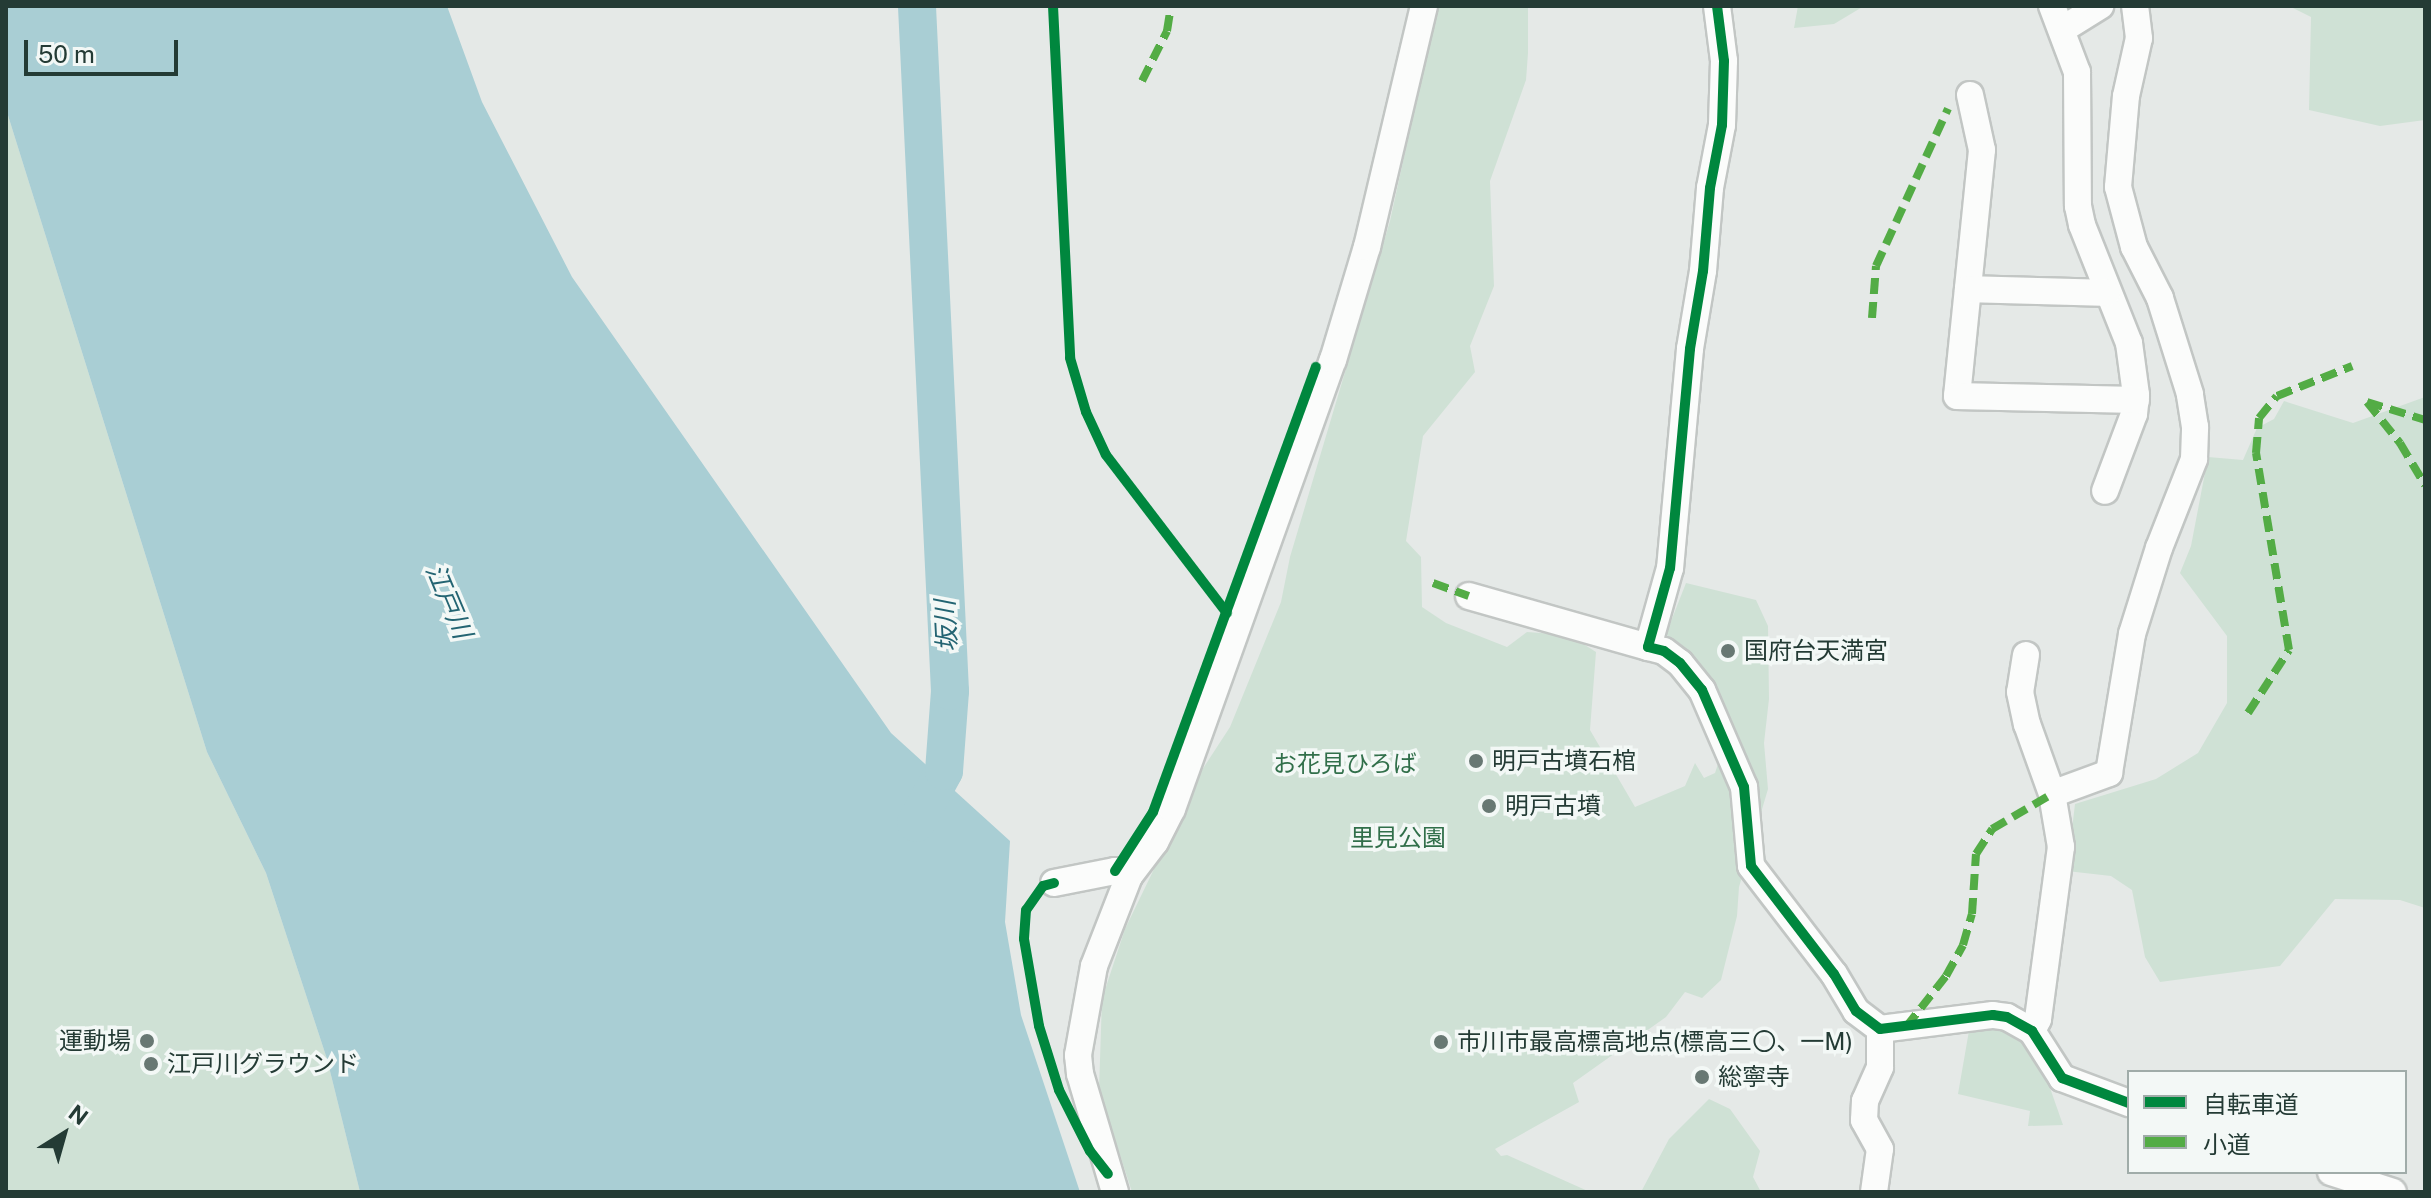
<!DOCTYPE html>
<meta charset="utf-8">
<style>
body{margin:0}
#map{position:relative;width:2431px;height:1198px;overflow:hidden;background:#e5e9e7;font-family:"Public Sans","Noto Sans JP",sans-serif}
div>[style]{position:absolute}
.green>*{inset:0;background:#cfe1d5}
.water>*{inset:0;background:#a9ced4}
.river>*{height:38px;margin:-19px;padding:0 19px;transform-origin:19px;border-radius:19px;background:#a9ced4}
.roads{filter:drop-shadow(2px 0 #c2c6c4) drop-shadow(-2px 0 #c2c6c4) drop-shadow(0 2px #c2c6c4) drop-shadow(0 -2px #c2c6c4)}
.minor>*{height:26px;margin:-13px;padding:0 13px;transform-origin:13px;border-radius:13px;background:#fbfcfb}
.quiet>*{height:8px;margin-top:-4px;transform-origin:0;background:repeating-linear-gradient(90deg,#53ac45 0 16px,transparent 0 24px)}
.cycleway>*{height:10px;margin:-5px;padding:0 5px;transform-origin:5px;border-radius:5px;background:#00873e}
.dots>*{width:22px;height:22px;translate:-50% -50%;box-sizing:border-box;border:4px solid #f3f8f6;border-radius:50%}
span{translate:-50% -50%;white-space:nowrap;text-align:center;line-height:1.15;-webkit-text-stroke:7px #f3f8f6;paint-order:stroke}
.poi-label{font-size:24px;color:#243b35}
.left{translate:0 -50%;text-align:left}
.right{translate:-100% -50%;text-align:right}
.park-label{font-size:24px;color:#316f4a}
.water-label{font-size:26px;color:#236472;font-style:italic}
.frame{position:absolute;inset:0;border:8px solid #243b35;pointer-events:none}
.legend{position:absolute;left:2127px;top:1070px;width:280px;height:104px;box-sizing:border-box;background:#f3f8f6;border:2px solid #a0aca9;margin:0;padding:10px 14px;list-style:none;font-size:24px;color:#243b35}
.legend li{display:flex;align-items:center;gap:16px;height:40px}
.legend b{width:40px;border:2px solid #a0aca9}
.north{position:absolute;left:24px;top:1094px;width:80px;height:80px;-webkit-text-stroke:6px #f3f8f6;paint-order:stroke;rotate:37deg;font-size:22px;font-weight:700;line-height:32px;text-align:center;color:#243b35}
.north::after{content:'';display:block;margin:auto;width:28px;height:36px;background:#243b35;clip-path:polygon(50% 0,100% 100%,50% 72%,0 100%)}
.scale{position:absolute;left:24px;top:40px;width:154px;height:36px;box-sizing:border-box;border:4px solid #243b35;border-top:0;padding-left:10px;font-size:24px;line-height:28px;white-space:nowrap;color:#243b35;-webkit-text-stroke:6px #f3f8f6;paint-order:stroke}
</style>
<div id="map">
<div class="green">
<i style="clip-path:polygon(1437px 6px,1528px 6px,1528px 53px,1526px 80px,1490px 181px,1494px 286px,1470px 346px,1475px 372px,1423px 436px,1406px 541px,1421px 557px,1422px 607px,1446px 623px,1507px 647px,1527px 632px,1569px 635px,1596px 652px,1590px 730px,1635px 807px,1685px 786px,1695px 763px,1704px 778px,1715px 773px,1732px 721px,1703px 674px,1666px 634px,1686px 583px,1756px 600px,1768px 626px,1769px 699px,1764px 743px,1768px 789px,1739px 887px,1737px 916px,1721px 980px,1702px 998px,1685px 992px,1666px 1017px,1573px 1083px,1579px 1102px,1495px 1149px,1501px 1156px,1507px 1155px,1590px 1192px,1132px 1192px,1099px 1090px,1102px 999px,1125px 929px,1202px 770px,1230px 727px,1281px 602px,1290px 557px,1390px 221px)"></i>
<i style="clip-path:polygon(1798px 6px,1864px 6px,1834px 24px,1794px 28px)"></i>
<i style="clip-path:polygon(2289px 6px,2425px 6px,2425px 120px,2380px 126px,2309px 110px,2311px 17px)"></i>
<i style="clip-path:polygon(6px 109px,207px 752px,266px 873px,327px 1059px,360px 1192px,6px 1192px)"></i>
<i style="clip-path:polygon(2425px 397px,2425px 908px,2400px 900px,2335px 899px,2280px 966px,2160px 982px,2145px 957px,2132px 890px,2111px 876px,2067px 871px,2075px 804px,2156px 779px,2198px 753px,2227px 703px,2227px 636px,2180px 573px,2191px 546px,2208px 457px,2243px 460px,2257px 428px,2274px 419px,2284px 401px,2353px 423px)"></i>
<i style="clip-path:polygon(1970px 1025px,2000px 1025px,2027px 1043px,2043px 1068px,2063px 1125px,2028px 1126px,2030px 1111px,1958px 1094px)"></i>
<i style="clip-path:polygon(1709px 1099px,1730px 1109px,1760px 1151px,1753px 1177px,1761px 1192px,1641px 1192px,1669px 1139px)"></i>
</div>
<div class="water">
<i style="clip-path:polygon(6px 6px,447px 6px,482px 102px,572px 277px,891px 733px,1010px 841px,1005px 922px,1021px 1015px,1080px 1192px,360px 1192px,327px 1059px,266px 873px,207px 752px,6px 109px)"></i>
</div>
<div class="river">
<i style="left:916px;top:823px;width:59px;rotate:-61.7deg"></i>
<i style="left:944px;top:771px;width:80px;rotate:-85.7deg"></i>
<i style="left:950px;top:691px;width:686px;rotate:-92.76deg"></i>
</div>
<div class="roads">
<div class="minor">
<i style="left:1717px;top:6px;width:55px;rotate:82.7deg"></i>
<i style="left:1724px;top:61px;width:64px;rotate:91.8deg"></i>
<i style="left:1722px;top:125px;width:64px;rotate:100.8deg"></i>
<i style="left:1710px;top:188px;width:83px;rotate:94.8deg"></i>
<i style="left:1703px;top:271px;width:79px;rotate:99.5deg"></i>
<i style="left:1690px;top:349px;width:220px;rotate:95.2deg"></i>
<i style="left:1670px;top:568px;width:82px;rotate:105.6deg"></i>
<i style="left:1648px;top:647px;width:16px;rotate:14deg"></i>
<i style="left:1664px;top:651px;width:20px;rotate:37deg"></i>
<i style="left:1680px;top:663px;width:35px;rotate:51deg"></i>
<i style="left:1702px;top:690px;width:106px;rotate:66.6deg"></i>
<i style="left:1744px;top:787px;width:79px;rotate:84.9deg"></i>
<i style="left:1751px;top:866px;width:136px;rotate:52.5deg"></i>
<i style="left:1834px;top:974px;width:43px;rotate:59.3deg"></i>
<i style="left:1856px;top:1011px;width:30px;rotate:37deg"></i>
<i style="left:1880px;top:1029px;width:114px;rotate:-7.1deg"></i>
<i style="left:1993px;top:1015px;width:14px;rotate:8deg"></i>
<i style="left:2007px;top:1017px;width:29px;rotate:29deg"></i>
<i style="left:2032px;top:1031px;width:56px;rotate:57.4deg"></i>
<i style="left:2062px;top:1078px;width:72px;rotate:20.5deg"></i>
<i style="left:2052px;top:6px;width:71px;rotate:69.3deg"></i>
<i style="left:2077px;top:72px;width:134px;rotate:89.6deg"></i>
<i style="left:2078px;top:206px;width:19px;rotate:78deg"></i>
<i style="left:2082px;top:225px;width:127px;rotate:68.3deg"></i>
<i style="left:2129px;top:343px;width:52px;rotate:82.3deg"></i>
<i style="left:2136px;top:395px;width:19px;rotate:96deg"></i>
<i style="left:2134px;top:414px;width:82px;rotate:110.6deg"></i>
<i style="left:2063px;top:29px;width:44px;rotate:-31.9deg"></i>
<i style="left:1970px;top:95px;width:56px;rotate:77.7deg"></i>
<i style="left:1982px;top:150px;width:247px;rotate:95.8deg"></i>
<i style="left:1957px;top:396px;width:179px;rotate:1.3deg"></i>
<i style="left:1968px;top:289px;width:139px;rotate:1.6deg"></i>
<i style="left:1469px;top:596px;width:186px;rotate:15.9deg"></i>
<i style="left:2026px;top:655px;width:37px;rotate:99deg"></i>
<i style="left:2020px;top:692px;width:33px;rotate:78deg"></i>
<i style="left:2027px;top:724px;width:74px;rotate:70.3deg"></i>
<i style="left:1054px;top:883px;width:62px;rotate:-11.1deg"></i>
<i style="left:1115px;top:871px;width:15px;rotate:20deg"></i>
<i style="left:2032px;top:1031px;width:13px;rotate:-63deg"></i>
<i style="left:2038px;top:1019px;width:174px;rotate:-82.4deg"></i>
<i style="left:2061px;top:847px;width:54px;rotate:-99.6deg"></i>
<i style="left:2052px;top:794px;width:61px;rotate:-20.2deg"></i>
<i style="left:2109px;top:773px;width:141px;rotate:-80.6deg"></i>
<i style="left:2132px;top:634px;width:90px;rotate:-72.6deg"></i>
<i style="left:2159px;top:548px;width:96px;rotate:-68.5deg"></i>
<i style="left:2194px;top:459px;width:32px;rotate:-88deg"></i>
<i style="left:2195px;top:427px;width:33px;rotate:-99deg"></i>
<i style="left:2190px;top:394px;width:101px;rotate:-107.4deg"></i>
<i style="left:2160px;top:298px;width:57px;rotate:-117deg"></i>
<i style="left:2134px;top:247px;width:62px;rotate:-104.9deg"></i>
<i style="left:2118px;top:187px;width:91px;rotate:-85deg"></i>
<i style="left:2126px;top:96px;width:59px;rotate:-77.4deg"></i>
<i style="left:2139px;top:38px;width:32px;rotate:-97deg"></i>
<i style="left:2331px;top:1172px;width:65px;rotate:17.9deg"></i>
<i style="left:1115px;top:1192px;width:123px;rotate:-106.5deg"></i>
<i style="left:1080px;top:1074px;width:19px;rotate:-96deg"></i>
<i style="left:1078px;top:1055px;width:90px;rotate:-79.8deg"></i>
<i style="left:1094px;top:966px;width:97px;rotate:-68.7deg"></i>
<i style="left:1129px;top:876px;width:43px;rotate:-52.6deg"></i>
<i style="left:1155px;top:842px;width:37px;rotate:-63deg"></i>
<i style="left:1172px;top:809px;width:477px;rotate:-70.3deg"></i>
<i style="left:1333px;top:360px;width:118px;rotate:-73.3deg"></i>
<i style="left:1367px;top:247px;width:248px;rotate:-76.7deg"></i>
<i style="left:1874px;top:1192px;width:43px;rotate:-82.1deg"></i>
<i style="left:1880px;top:1149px;width:33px;rotate:-119deg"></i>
<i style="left:1864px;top:1120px;width:19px;rotate:-87deg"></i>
<i style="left:1865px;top:1101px;width:37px;rotate:-66deg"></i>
<i style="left:1880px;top:1067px;width:38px;rotate:-90deg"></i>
</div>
</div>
<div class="quiet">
<i style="left:1142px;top:81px;width:56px;rotate:-63.4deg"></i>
<i style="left:1167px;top:31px;width:25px;rotate:-81deg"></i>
<i style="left:1872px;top:318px;width:52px;rotate:-85.6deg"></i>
<i style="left:1876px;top:266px;width:173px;rotate:-65.4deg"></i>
<i style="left:2367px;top:402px;width:53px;rotate:51.2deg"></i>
<i style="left:2400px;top:443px;width:49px;rotate:59.2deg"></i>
<i style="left:2367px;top:402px;width:61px;rotate:17.2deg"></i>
<i style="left:1433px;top:583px;width:38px;rotate:20deg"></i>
<i style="left:2248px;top:713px;width:75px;rotate:-56.9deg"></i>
<i style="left:2289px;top:650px;width:200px;rotate:-99.5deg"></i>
<i style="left:2256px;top:453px;width:35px;rotate:-85deg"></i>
<i style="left:2259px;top:418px;width:28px;rotate:-51deg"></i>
<i style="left:2277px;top:396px;width:81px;rotate:-21.8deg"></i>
<i style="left:1906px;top:1027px;width:65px;rotate:-51.9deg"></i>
<i style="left:1946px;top:976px;width:35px;rotate:-61deg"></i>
<i style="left:1963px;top:945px;width:32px;rotate:-74deg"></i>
<i style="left:1972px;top:914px;width:60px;rotate:-86.2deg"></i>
<i style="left:1976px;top:854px;width:30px;rotate:-57deg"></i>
<i style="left:1992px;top:829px;width:69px;rotate:-30.3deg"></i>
</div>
<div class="cycleway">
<i style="left:1053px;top:6px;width:352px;rotate:87.2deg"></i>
<i style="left:1070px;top:358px;width:56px;rotate:73.5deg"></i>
<i style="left:1086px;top:412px;width:47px;rotate:65.1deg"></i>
<i style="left:1106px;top:455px;width:199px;rotate:52.6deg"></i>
<i style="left:1717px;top:6px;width:55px;rotate:82.7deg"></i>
<i style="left:1724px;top:61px;width:64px;rotate:91.8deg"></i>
<i style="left:1722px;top:125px;width:64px;rotate:100.8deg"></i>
<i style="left:1710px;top:188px;width:83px;rotate:94.8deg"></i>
<i style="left:1703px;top:271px;width:79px;rotate:99.5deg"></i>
<i style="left:1690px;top:349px;width:220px;rotate:95.2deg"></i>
<i style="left:1670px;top:568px;width:82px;rotate:105.6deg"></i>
<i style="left:1648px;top:647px;width:16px;rotate:14deg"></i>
<i style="left:1664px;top:651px;width:20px;rotate:37deg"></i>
<i style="left:1680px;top:663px;width:35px;rotate:51deg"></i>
<i style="left:1702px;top:690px;width:106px;rotate:66.6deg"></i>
<i style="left:1744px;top:787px;width:79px;rotate:84.9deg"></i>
<i style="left:1751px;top:866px;width:136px;rotate:52.5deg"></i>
<i style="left:1834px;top:974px;width:43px;rotate:59.3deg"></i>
<i style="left:1856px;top:1011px;width:30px;rotate:37deg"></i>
<i style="left:1880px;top:1029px;width:114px;rotate:-7.1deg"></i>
<i style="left:1993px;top:1015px;width:14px;rotate:8deg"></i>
<i style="left:2007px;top:1017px;width:29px;rotate:29deg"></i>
<i style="left:2032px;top:1031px;width:56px;rotate:57.4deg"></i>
<i style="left:2062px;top:1078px;width:72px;rotate:20.5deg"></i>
<i style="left:1115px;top:871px;width:70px;rotate:-57.2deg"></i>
<i style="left:1153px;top:812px;width:474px;rotate:-69.9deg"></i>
<i style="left:1054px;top:883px;width:11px;rotate:165deg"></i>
<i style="left:1043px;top:886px;width:29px;rotate:125deg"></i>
<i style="left:1026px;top:910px;width:29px;rotate:94deg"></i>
<i style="left:1024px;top:939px;width:88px;rotate:80.2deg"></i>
<i style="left:1039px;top:1026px;width:67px;rotate:72.6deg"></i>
<i style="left:1059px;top:1090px;width:68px;rotate:63.1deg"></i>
<i style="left:1090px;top:1151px;width:29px;rotate:52deg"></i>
</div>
<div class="dots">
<i style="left:1728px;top:651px;background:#687873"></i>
<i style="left:1476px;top:761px;background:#687873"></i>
<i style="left:1489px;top:806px;background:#687873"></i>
<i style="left:147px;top:1041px;background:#687873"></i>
<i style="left:1441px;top:1042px;background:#687873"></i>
<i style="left:151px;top:1064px;background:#687873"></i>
<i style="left:1702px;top:1077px;background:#687873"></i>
</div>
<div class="poi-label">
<span class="left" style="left:1744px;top:651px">国府台天満宮</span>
<span class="left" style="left:1492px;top:761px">明戸古墳石棺</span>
<span class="left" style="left:1505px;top:806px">明戸古墳</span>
<span class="right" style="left:131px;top:1041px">運動場</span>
<span class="left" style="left:1457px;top:1042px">市川市最高標高地点(標高三〇、一M)</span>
<span class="left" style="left:167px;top:1064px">江戸川グラウンド</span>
<span class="left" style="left:1718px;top:1077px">総寧寺</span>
</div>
<div class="park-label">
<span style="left:1345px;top:764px">お花見ひろば</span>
<span style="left:1398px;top:838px">里見公園</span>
</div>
<div class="water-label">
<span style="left:449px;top:601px;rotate:67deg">江戸川</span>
<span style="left:946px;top:626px;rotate:-93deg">坂川</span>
</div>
<div class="frame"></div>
<ul class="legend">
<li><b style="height:10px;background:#00873e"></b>自転車道</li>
<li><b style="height:10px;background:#53ac45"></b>小道</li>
</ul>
<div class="north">N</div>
<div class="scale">50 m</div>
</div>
